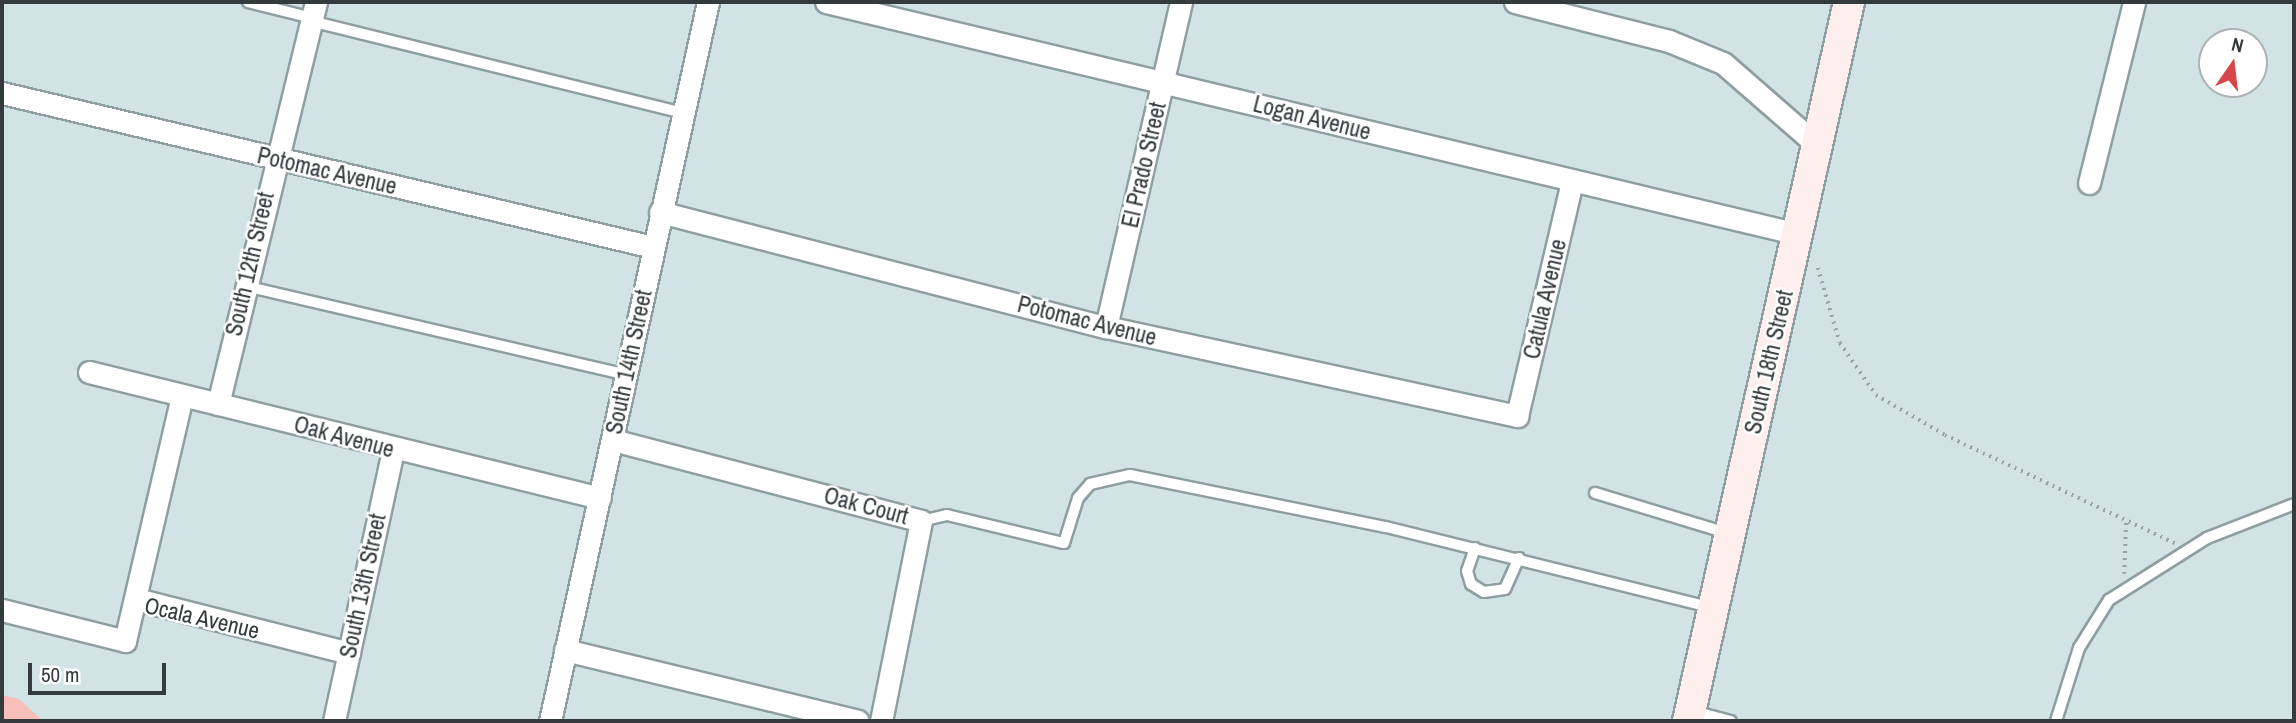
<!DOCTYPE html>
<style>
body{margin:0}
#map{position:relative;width:2296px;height:723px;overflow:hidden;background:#d2e3e6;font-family:"Archivo Narrow",sans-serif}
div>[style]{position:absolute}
.green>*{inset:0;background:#f8beba}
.path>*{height:3.5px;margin-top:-1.75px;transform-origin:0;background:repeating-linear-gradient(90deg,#97a4a6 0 2px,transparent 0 7px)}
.roads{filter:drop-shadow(2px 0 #8e9ea1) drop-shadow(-2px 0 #8e9ea1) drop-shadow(0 2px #8e9ea1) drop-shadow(0 -2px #8e9ea1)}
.service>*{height:10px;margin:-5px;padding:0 5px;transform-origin:5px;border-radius:5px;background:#fff}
.minor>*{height:21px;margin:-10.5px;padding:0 10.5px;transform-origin:10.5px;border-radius:10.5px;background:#fff}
.secondary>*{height:30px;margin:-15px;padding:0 15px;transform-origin:15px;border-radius:15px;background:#feeeed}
span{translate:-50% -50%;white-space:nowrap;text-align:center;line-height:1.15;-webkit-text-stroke:5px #fff;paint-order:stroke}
.street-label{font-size:23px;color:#343b3c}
.frame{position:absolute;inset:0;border:4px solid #343b3c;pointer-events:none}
.north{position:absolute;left:2198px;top:28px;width:70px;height:70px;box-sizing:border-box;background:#fff;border:2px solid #aeb1b1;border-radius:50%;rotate:14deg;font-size:19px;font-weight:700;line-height:28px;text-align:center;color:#343b3c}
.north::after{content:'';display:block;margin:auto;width:24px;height:32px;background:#d6464a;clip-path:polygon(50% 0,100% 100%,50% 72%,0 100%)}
.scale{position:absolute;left:28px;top:663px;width:138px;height:32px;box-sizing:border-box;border:4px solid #343b3c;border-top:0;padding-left:9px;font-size:21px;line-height:24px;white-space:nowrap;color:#343b3c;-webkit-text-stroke:5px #fff;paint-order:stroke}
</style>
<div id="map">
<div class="green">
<i style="clip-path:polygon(2px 695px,19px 699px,43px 721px,2px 721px)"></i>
</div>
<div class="path">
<i style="left:1818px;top:268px;width:78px;rotate:73.7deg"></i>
<i style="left:1840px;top:343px;width:63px;rotate:55.3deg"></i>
<i style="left:1876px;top:395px;width:80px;rotate:30.1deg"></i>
<i style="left:1945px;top:435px;width:254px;rotate:25.2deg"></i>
<i style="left:2124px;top:574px;width:54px;rotate:-87.9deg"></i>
</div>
<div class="roads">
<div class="service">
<i style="left:248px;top:2px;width:66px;rotate:14deg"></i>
<i style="left:311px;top:21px;width:383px;rotate:13.9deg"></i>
<i style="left:245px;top:286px;width:391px;rotate:13.1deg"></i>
<i style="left:1595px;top:493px;width:138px;rotate:16.9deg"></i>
<i style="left:921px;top:521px;width:27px;rotate:-13deg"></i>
<i style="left:947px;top:515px;width:120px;rotate:13.5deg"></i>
<i style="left:1064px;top:543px;width:47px;rotate:-72.7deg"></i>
<i style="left:1078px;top:498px;width:18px;rotate:-49deg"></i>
<i style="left:1090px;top:484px;width:41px;rotate:-12.7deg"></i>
<i style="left:1130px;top:475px;width:261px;rotate:11.5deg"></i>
<i style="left:1386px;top:527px;width:334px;rotate:13.9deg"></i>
<i style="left:1475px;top:548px;width:24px;rotate:109deg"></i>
<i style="left:1467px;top:571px;width:14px;rotate:73deg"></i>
<i style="left:1471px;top:584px;width:15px;rotate:32deg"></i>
<i style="left:1484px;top:592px;width:21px;rotate:-8deg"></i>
<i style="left:1505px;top:589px;width:34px;rotate:-66deg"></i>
<i style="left:1693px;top:711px;width:39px;rotate:15deg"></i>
<i style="left:2056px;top:721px;width:77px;rotate:-72.5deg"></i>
<i style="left:2079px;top:648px;width:57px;rotate:-58deg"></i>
<i style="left:2109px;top:600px;width:116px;rotate:-32.3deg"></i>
<i style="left:2207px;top:538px;width:93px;rotate:-21.3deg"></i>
</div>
<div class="minor">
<i style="left:826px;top:2px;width:999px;rotate:13.42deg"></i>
<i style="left:1515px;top:2px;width:159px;rotate:14.2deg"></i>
<i style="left:1669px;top:41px;width:58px;rotate:22.2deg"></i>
<i style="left:1723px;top:63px;width:125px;rotate:41.1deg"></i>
<i style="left:2px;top:93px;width:669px;rotate:13.31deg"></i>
<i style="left:2089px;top:183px;width:187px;rotate:-76deg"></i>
<i style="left:660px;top:212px;width:461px;rotate:14.5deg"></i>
<i style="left:1106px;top:327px;width:421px;rotate:12.2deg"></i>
<i style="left:1517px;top:416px;width:241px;rotate:-76.8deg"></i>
<i style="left:1106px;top:327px;width:334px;rotate:-77deg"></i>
<i style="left:89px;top:372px;width:526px;rotate:13.85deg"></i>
<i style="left:218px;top:404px;width:414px;rotate:-76.3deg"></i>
<i style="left:613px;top:440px;width:318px;rotate:14.7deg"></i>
<i style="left:921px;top:521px;width:204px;rotate:101.3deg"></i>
<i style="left:136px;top:599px;width:220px;rotate:14.2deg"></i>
<i style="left:2px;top:610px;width:127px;rotate:14.1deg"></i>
<i style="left:125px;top:641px;width:252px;rotate:-76.9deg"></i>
<i style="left:565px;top:650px;width:301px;rotate:13.6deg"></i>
<i style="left:334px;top:721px;width:277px;rotate:-77.7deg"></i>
<i style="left:550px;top:721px;width:736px;rotate:-77.61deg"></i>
</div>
<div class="secondary">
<i style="left:1688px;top:721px;width:737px;rotate:-77.38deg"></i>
</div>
</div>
<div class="street-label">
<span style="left:1312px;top:118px;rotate:14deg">Logan Avenue</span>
<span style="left:1144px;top:165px;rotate:-77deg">El Prado Street</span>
<span style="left:327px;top:171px;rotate:13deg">Potomac Avenue</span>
<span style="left:250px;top:264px;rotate:-77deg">South 12th Street</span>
<span style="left:1545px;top:299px;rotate:-77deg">Catula Avenue</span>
<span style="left:1087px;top:321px;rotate:14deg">Potomac Avenue</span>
<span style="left:629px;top:362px;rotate:-78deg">South 14th Street</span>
<span style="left:1769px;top:362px;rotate:-77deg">South 18th Street</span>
<span style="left:344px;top:437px;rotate:15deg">Oak Avenue</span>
<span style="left:866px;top:506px;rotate:15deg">Oak Court</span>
<span style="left:363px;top:586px;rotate:-78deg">South 13th Street</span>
<span style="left:202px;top:618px;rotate:13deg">Ocala Avenue</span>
</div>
<div class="frame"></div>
<div class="north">N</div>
<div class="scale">50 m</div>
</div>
